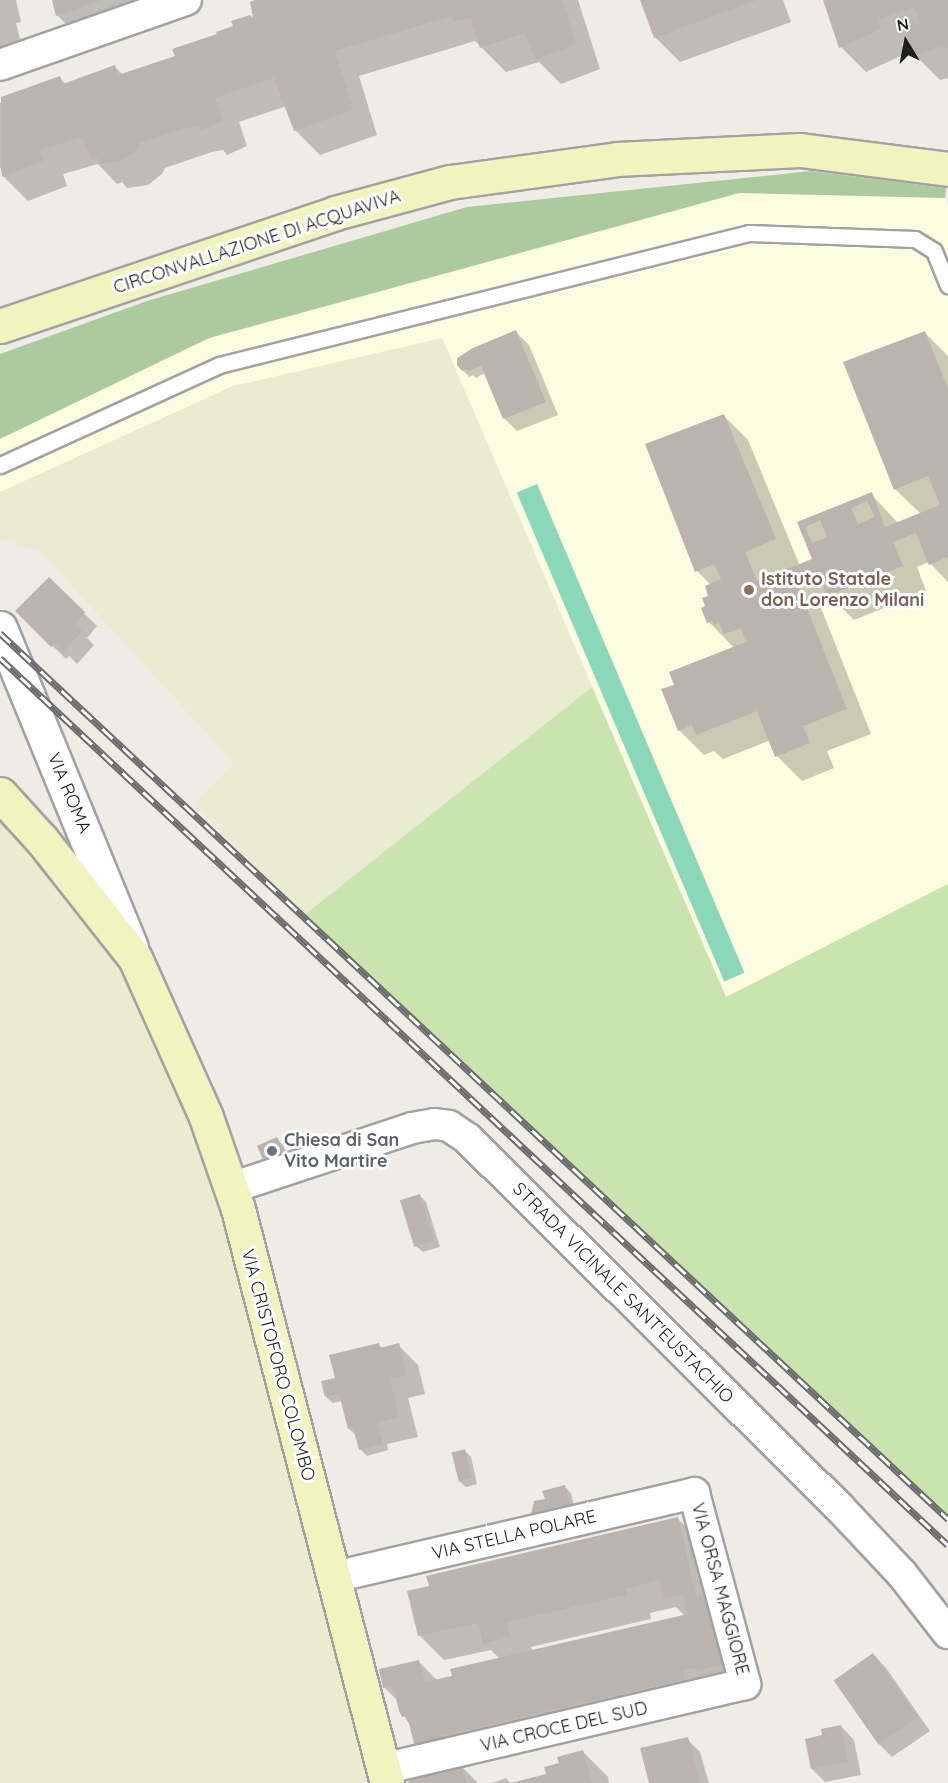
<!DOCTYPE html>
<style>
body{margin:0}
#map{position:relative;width:948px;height:1783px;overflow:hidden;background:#efebe5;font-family:Quicksand,sans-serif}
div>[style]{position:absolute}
.education>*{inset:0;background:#fcfce1}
.farmland>*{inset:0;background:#eaecd2}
.grass>*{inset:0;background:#cae4b0}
.forest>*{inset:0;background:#abca9e}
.pitch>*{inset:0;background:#8ad7b9;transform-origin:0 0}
.shadow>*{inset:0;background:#0003}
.building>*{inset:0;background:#bbb4ae;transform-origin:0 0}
.roads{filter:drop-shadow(2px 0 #a2a2a2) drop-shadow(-2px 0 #a2a2a2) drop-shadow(0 2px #a2a2a2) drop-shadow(0 -2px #a2a2a2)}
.service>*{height:15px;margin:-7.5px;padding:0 7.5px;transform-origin:7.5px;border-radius:7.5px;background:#fff}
.minor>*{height:30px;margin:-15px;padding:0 15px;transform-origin:15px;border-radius:15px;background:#fff}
.tertiary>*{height:33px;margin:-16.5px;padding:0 16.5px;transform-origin:16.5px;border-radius:16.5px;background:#fff}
.secondary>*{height:33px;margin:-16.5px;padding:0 16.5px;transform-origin:16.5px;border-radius:16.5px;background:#f1f4be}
.rail>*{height:7px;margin-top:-3.5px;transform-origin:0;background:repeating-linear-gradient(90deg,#fff 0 14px,#6c6c6c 0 28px);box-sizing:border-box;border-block:2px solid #6c6c6c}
.dots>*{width:16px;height:16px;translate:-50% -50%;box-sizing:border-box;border:3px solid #fff;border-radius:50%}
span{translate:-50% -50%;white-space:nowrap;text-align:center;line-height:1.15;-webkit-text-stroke:6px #fff;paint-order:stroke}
.street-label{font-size:18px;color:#1e1e1e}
.education-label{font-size:18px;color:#785e54;font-weight:700}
.left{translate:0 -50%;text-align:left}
.worship-label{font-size:18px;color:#5b616d;font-weight:700}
.north{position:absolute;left:876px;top:12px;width:60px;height:60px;-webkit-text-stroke:4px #fff;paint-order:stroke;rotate:350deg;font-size:16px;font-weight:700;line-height:24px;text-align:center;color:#1e1e1e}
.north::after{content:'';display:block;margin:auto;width:21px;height:27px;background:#1e1e1e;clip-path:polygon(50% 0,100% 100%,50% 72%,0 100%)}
</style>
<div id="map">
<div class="education">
<i style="clip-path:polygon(739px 193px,945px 198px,948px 206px,948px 884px,726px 997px,442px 338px,0 492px,0 439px,209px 338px)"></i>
</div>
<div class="farmland">
<i style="clip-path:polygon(442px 338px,592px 687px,303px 916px,194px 804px,234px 763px,41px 552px,0 539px,0 492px,233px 386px)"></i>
<i style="clip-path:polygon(0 796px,157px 1006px,238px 1209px,387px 1783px,0 1783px)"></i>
</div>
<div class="grass">
<i style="clip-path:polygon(592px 687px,726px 997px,948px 884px,948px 1516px,303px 916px)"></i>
</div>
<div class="forest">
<i style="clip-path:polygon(811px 171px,946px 188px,945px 198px,739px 193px,209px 338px,0 439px,0 354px,147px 301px,467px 207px)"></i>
</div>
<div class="pitch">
<i style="left:537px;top:484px;width:531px;height:22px;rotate:67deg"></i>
</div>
<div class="shadow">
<i style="clip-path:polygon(0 0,16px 0,21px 22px,16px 23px,24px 54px,0 61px)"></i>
<i style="clip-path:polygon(54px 0,142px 0,83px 41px,58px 16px)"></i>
<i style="clip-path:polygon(259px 0,578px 0,600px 69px,561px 84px,539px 62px,506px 72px,475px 41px,359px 76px,377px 135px,320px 155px,295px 130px,287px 106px,239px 122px,247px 146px,227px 155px,223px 150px,212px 152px,165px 168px,162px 174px,148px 185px,127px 188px,122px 182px,117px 184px,98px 164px,63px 174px,67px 186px,28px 201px,3px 176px,0 167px,0 103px,59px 78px,66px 84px,115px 67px,123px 75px,177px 57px,256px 22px)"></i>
<i style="clip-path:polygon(644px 0,783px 0,791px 22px,680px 62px,655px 37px)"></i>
<i style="clip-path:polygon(825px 0,948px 0,948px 78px,940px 80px,915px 55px,910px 41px,902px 44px,905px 54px,866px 72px,841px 47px)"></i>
<i style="clip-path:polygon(516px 332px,529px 345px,558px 415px,517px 431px,504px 418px,485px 373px,476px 378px,473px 375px,469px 377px,463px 370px)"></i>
<i style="clip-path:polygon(924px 332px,948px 356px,948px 582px,929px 562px,917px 567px,926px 591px,854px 620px,836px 602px,821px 608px,871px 734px,827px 751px,834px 768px,802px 781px,777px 756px,771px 740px,723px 759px,714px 751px,704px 755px,679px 730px,676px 685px,734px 648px,709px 622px,711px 585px,697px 571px,723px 415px,748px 440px,800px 566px,814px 560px,799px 523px,871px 494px,898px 523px,921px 514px,895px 489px)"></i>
<i style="clip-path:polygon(49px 579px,97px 626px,87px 638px,94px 645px,77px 664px,69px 656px,66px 659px,17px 611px)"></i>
<i style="clip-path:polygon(277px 1139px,283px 1145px,291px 1163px,274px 1171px)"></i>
<i style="clip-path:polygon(420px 1196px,426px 1202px,440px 1247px,423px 1252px,416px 1246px)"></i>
<i style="clip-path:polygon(378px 1344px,383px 1349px,398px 1345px,418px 1365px,425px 1394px,408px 1398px,418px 1437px,387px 1444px,388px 1450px,367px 1456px,361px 1450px,357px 1436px,349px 1429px,342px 1401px,333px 1403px,326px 1397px,336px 1379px)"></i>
<i style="clip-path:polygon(464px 1450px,471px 1457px,477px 1484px,466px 1487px,459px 1481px)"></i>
<i style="clip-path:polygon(565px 1487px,571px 1493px,575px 1511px,539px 1520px,533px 1513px)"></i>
<i style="clip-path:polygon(evenodd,678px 1519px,703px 1544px,751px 1678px,464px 1760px,465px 1766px,462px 1767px,478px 1783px,409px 1783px,439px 1769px,404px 1716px,398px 1701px,384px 1687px,419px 1662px,438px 1681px,500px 1659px,491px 1650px,444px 1660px,419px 1635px,678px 1519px,676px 1607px,685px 1616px,532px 1651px,531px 1647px,651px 1619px,650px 1613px,676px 1607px)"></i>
<i style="clip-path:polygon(873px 1654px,886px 1668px,930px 1731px,892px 1757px,879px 1744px)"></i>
<i style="clip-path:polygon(841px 1726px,854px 1740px,861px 1775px,825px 1782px,812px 1769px)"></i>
<i style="clip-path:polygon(687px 1739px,700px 1752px,709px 1783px,650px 1783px)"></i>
<i style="clip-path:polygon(583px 1752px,608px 1777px,609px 1783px,514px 1783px,547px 1775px)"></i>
<i style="clip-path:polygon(506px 1778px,510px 1783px,492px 1783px)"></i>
</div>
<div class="building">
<i style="clip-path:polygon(52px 0,101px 0,56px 16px)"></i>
<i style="clip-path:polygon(255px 0,562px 0,576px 44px,535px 60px,525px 33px,480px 48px,471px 18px,454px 22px,452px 16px,335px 51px,353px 110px,294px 131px,274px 78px,215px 98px,223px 121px,201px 130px,199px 126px,186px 128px,140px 143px,138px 149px,123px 160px,101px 164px,97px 158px,91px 160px,83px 137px,39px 150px,43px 161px,2px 177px,1px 97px,60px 76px,63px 84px,115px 65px,118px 75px,175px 56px,172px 49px,217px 34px,216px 32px,233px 26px,231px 21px,250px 15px,253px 18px,250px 2px)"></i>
<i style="clip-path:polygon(640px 0,757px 0,654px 38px)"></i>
<i style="clip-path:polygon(823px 0,948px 0,948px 48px,940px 47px,913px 56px,905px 27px,920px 23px,914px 7px,878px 19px,881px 29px,839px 48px)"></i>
<i style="clip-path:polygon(516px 330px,546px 402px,503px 419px,481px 366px,468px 372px,467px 369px,462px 371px,457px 365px,457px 358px,473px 348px)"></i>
<i style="clip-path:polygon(evenodd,925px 331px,948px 389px,948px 557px,929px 565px,916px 533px,893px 542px,903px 566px,827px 596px,819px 575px,797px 583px,847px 709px,803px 726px,810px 743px,775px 757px,757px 711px,696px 735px,692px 725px,678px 731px,661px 689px,674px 685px,669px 672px,746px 642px,741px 628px,724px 634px,719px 623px,714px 625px,712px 621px,707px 623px,701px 608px,705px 606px,702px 598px,708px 596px,705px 586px,721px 579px,714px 564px,695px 572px,645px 444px,724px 414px,776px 539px,745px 552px,757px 581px,812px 559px,797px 522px,872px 492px,885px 527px,940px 505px,928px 476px,894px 490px,843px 362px,925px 331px,867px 501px,875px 517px,858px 524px,851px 508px,867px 501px,925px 331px,820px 520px,827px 537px,812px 543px,805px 527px,820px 520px)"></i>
<i style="clip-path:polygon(49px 577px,85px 612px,75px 624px,82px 631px,63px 652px,55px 644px,51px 647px,15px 611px)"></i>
<i style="left:277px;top:1137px;width:22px;height:22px;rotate:66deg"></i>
<i style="left:420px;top:1194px;width:49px;height:21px;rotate:73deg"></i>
<i style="clip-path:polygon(379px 1343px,380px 1348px,399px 1343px,407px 1375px,390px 1379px,399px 1417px,377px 1423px,383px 1444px,359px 1450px,353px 1428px,348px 1429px,339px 1394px,325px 1397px,321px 1381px,335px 1378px,329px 1355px)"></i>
<i style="left:465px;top:1449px;width:30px;height:14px;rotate:76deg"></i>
<i style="clip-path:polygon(565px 1485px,570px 1505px,531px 1514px,534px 1501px,545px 1499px,542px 1491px)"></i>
<i style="clip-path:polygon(678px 1517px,696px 1596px,713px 1592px,726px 1664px,696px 1671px,695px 1668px,683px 1670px,685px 1679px,440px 1736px,441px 1742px,415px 1747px,407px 1716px,402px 1717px,399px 1711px,393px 1686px,383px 1688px,379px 1669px,419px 1660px,425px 1682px,452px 1676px,450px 1669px,688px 1614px,683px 1594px,664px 1598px,660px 1580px,626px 1589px,627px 1595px,507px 1622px,510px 1637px,483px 1644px,478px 1623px,418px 1636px,407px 1591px,429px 1586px,426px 1576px)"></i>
<i style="left:873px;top:1653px;width:78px;height:48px;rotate:55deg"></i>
<i style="clip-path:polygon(841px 1725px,848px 1762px,811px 1769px,805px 1739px,822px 1735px,821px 1729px)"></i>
<i style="clip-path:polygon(688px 1737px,700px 1783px,649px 1783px,640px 1748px)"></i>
<i style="clip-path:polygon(583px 1750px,592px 1783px,511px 1783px,546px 1774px,544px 1767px,559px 1763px,557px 1757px)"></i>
<i style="clip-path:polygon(459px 1763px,467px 1783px,407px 1783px,411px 1780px,409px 1775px)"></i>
</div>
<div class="roads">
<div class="service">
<i style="left:0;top:465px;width:241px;rotate:-24.5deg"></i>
<i style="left:219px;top:365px;width:546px;rotate:-13.99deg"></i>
<i style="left:749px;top:233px;width:166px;rotate:2.1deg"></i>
<i style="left:915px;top:239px;width:22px;rotate:32deg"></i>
<i style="left:934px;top:251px;width:37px;rotate:68deg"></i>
</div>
<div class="minor">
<i style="left:0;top:65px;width:197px;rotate:-19.3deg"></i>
<i style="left:231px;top:1188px;width:191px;rotate:-18.3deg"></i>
<i style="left:412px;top:1128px;width:23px;rotate:-10deg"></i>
<i style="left:435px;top:1124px;width:14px;rotate:8deg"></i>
<i style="left:449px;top:1126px;width:23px;rotate:34deg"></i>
<i style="left:468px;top:1139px;width:523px;rotate:44.77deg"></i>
<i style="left:839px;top:1507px;width:92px;rotate:46.8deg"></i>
<i style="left:902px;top:1574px;width:75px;rotate:52.1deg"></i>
<i style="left:334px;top:1577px;width:370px;rotate:-13.1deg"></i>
<i style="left:694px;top:1493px;width:198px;rotate:75deg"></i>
<i style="left:745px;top:1684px;width:371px;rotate:166.8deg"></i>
</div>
<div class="tertiary">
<i style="left:0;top:628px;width:346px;rotate:67.7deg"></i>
</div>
<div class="secondary">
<i style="left:0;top:326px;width:354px;rotate:-18.6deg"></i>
<i style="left:335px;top:213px;width:119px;rotate:-15.1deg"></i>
<i style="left:450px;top:182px;width:169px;rotate:-7.8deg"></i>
<i style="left:617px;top:159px;width:183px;rotate:-2.8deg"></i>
<i style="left:800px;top:150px;width:149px;rotate:7.3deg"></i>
<i style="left:0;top:794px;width:62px;rotate:47.6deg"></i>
<i style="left:42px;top:840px;width:150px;rotate:51.8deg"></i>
<i style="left:135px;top:958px;width:174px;rotate:65.9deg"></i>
<i style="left:206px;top:1117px;width:97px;rotate:70.8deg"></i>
<i style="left:238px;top:1209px;width:593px;rotate:75.45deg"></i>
</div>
</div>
<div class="rail">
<i style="left:0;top:633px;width:1298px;rotate:43.06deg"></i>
<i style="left:0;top:658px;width:1298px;rotate:43.1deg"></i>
</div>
<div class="dots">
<i style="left:749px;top:590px;background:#8d6e63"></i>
<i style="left:272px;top:1151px;background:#6b7280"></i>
</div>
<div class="street-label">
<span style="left:257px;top:242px;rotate:-18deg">CIRCONVALLAZIONE DI ACQUAVIVA</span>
<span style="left:69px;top:793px;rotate:67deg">VIA ROMA</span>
<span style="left:623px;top:1293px;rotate:45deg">STRADA VICINALE SANT'EUSTACHIO</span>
<span style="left:278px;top:1365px;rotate:75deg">VIA CRISTOFORO COLOMBO</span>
<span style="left:514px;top:1535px;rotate:-13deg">VIA STELLA POLARE</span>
<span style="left:720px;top:1589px;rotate:75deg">VIA ORSA MAGGIORE</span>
<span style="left:564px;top:1727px;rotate:-13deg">VIA CROCE DEL SUD</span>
</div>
<div class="education-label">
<span class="left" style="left:761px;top:590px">Istituto Statale<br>don Lorenzo Milani</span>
</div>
<div class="worship-label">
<span class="left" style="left:284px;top:1151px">Chiesa di San<br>Vito Martire</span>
</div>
<div class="north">N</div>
</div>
